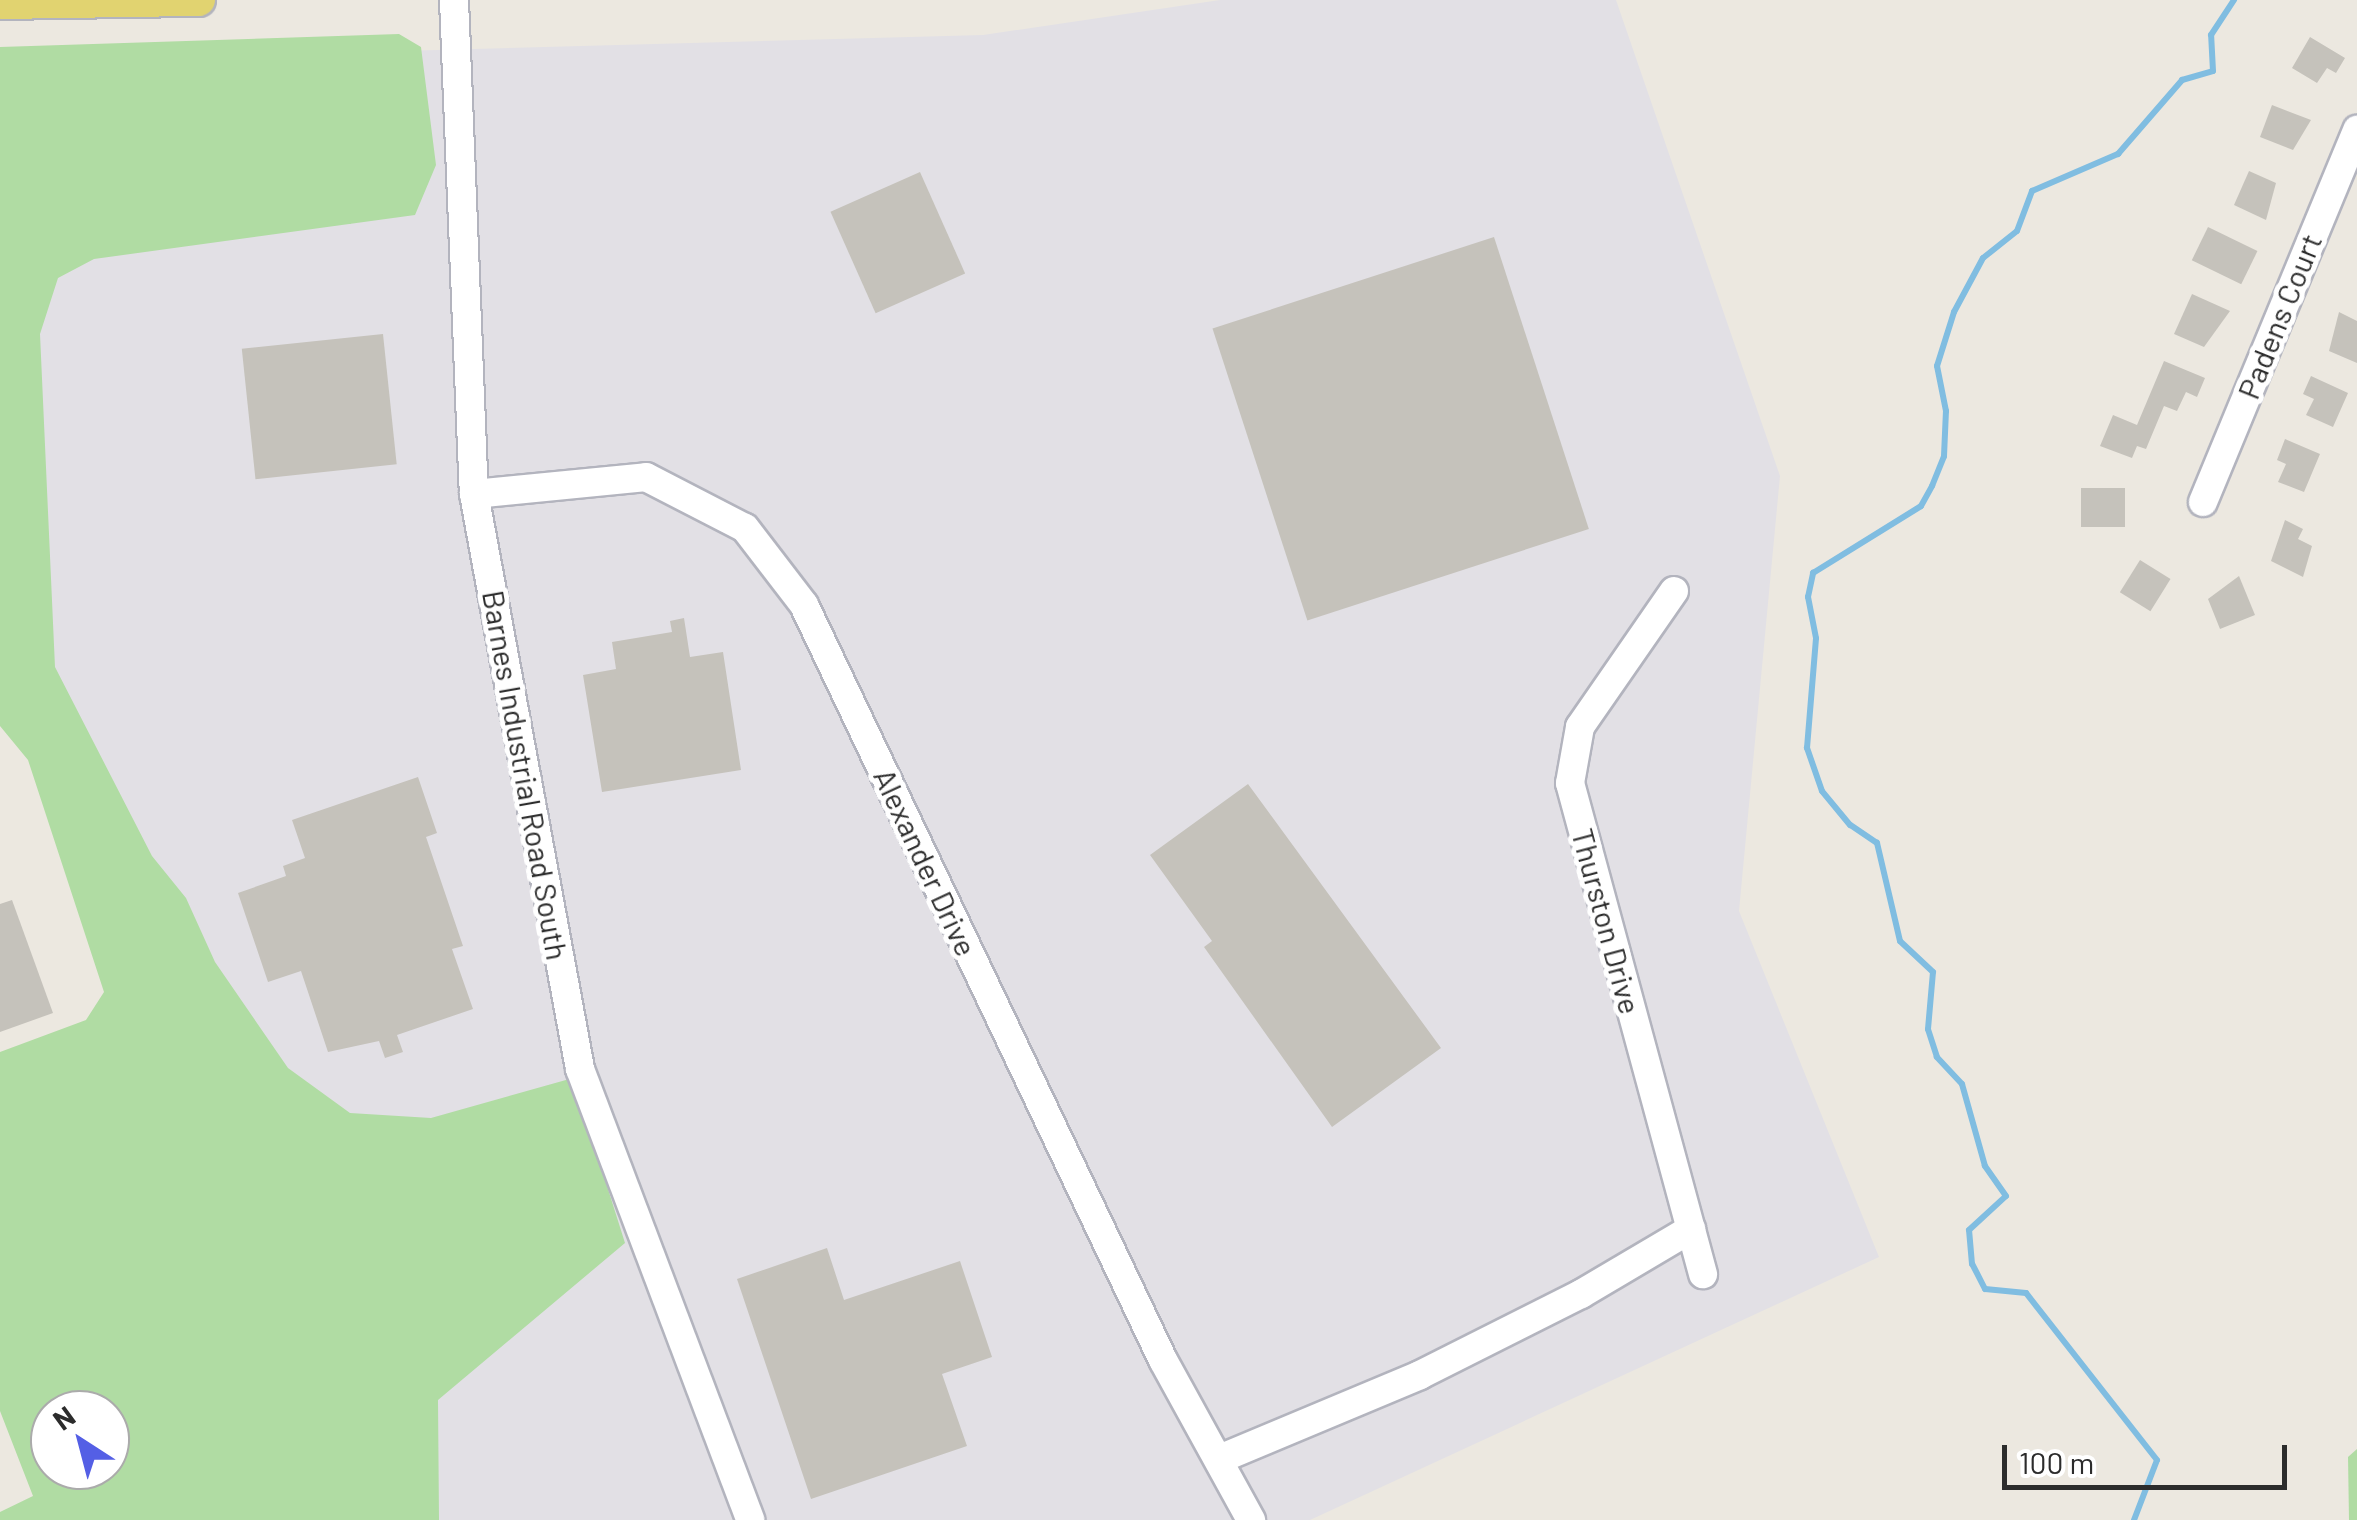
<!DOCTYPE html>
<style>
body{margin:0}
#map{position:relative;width:2357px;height:1520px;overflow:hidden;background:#ece8e0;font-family:Barlow,sans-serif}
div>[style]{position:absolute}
.industrial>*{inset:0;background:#e2e0e5}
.green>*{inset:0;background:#b0dca3}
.stream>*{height:6px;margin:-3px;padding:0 3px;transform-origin:3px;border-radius:3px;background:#80bde1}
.building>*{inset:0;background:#c5c2bb;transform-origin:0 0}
.roads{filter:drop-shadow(2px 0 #b3b4be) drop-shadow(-2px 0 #b3b4be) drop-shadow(0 2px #b3b4be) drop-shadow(0 -2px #b3b4be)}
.minor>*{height:28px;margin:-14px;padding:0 14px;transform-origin:14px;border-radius:14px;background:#fff}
.major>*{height:32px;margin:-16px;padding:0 16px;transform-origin:16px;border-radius:16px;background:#e1d370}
span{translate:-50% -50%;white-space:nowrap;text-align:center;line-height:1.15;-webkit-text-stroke:10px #fff;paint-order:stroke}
.street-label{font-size:30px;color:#2c2c2c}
.north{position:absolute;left:30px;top:1390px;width:100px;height:100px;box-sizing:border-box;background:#fff;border:2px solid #ababab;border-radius:50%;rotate:324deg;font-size:28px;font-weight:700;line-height:40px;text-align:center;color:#2c2c2c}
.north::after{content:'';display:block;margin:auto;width:35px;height:45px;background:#545fe5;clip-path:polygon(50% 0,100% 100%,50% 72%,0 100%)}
.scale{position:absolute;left:2002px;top:1445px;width:285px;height:45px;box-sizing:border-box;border:5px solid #2c2c2c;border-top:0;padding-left:12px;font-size:30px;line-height:35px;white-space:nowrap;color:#2c2c2c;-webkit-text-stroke:8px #fff;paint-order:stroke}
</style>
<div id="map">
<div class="industrial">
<i style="clip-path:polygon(1220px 0,1616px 0,1780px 476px,1739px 911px,1879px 1257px,1310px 1520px,415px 1520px,32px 678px,0 390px,0 62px,983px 35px)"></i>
</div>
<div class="green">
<i style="clip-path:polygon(evenodd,399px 34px,421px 47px,436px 165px,415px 215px,94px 259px,58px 278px,40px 334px,55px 667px,152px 856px,186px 898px,215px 962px,288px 1068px,350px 1113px,431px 1118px,573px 1078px,625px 1243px,438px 1400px,439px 1520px,0 1520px,0 1512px,33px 1496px,0 1411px,0 1052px,86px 1020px,104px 992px,28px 760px,0 726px,0 47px,399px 34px,50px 1410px,110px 1410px,110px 1470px,50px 1470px,50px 1410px)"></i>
<i style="clip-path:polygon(2357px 1449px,2357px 1520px,2349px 1520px,2348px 1457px)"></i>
</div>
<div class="stream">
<i style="left:2134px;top:1520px;width:64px;rotate:-69deg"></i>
<i style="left:2157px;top:1460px;width:212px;rotate:-128.1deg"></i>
<i style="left:2026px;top:1293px;width:41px;rotate:-174.4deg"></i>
<i style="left:1985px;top:1289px;width:28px;rotate:-117deg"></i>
<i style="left:1972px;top:1264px;width:34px;rotate:-95deg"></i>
<i style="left:1969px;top:1230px;width:50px;rotate:-42.6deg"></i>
<i style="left:2006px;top:1196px;width:37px;rotate:-125deg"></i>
<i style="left:1985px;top:1166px;width:85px;rotate:-105.7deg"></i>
<i style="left:1962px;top:1084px;width:37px;rotate:-133deg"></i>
<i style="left:1937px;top:1057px;width:29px;rotate:-108deg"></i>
<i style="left:1928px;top:1029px;width:57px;rotate:-85deg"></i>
<i style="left:1933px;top:972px;width:45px;rotate:-136.8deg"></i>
<i style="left:1900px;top:941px;width:101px;rotate:-103.2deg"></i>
<i style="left:1877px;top:843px;width:32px;rotate:-146deg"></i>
<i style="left:1850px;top:825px;width:44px;rotate:-129.5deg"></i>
<i style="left:1822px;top:791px;width:46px;rotate:-109.2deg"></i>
<i style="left:1807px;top:748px;width:110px;rotate:-85.3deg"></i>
<i style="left:1816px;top:638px;width:42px;rotate:-101deg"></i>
<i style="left:1808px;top:597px;width:25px;rotate:-78deg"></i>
<i style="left:1813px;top:573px;width:127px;rotate:-31.8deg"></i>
<i style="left:1921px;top:506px;width:23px;rotate:-61deg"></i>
<i style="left:1932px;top:486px;width:32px;rotate:-68deg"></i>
<i style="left:1944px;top:456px;width:45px;rotate:-87.5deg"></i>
<i style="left:1946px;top:411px;width:46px;rotate:-101.3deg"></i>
<i style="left:1937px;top:366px;width:57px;rotate:-72.5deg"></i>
<i style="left:1954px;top:312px;width:61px;rotate:-61.8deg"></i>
<i style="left:1983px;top:258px;width:43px;rotate:-38.5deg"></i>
<i style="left:2017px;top:231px;width:43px;rotate:-69.4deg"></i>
<i style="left:2032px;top:191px;width:94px;rotate:-23.3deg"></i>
<i style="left:2118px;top:154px;width:98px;rotate:-49.1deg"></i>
<i style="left:2182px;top:80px;width:32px;rotate:-16deg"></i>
<i style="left:2213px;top:71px;width:36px;rotate:-93deg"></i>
<i style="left:2211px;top:35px;width:42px;rotate:-56.7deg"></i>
</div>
<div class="building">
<i style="clip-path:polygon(2310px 37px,2345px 58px,2336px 73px,2327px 68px,2317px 83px,2292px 68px)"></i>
<i style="clip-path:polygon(2272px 105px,2311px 120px,2293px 150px,2260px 137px)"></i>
<i style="clip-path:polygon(2249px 171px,2276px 183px,2266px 220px,2234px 205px)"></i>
<i style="left:920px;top:172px;width:111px;height:98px;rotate:66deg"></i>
<i style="left:2208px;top:227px;width:55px;height:37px;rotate:26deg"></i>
<i style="left:1494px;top:237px;width:307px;height:296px;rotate:72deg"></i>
<i style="clip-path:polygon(2192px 294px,2230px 311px,2204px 347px,2174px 334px)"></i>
<i style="clip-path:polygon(2339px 312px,2357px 321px,2357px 363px,2329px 351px)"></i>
<i style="left:383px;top:334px;width:131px;height:142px;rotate:84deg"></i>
<i style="clip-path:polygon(2164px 361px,2205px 378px,2197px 397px,2186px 392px,2177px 411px,2164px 406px,2146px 449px,2137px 446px,2132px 458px,2100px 446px,2113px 415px,2137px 425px)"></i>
<i style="clip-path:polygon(2311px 376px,2348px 393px,2333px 427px,2306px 415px,2314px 399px,2303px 394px)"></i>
<i style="clip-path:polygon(2285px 439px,2320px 454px,2304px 492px,2278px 482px,2286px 464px,2277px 460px)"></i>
<i style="left:2081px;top:488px;width:44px;height:39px"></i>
<i style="clip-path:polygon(2285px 520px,2303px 529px,2298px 539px,2312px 546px,2303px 577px,2271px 561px)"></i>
<i style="left:2140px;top:560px;width:36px;height:38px;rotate:32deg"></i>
<i style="clip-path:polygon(2239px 576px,2255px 615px,2220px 629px,2208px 599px)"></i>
<i style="clip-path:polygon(684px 618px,690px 657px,723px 652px,741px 770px,602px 792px,583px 675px,616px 669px,612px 642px,672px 632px,670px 621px)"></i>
<i style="clip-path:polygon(418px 777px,437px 833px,426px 837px,463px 946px,452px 949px,473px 1009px,397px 1035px,403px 1052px,385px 1058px,379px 1041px,328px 1052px,301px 971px,268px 982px,238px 893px,286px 876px,283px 866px,305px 858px,292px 820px)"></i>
<i style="clip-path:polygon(1248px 784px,1441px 1048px,1332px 1127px,1204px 947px,1212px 941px,1150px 855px)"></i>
<i style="clip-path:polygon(12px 900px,53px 1013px,0 1032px,0 904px)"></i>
<i style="clip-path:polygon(827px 1248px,844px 1300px,960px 1261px,992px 1357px,942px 1374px,967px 1446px,811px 1499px,737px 1279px)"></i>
</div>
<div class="roads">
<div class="minor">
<i style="left:454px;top:0;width:494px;rotate:87.7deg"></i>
<i style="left:474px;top:494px;width:585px;rotate:79.55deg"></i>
<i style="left:580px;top:1069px;width:482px;rotate:69.3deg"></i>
<i style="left:474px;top:494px;width:173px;rotate:-5.6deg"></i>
<i style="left:646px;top:477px;width:111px;rotate:27.3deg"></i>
<i style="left:745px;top:528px;width:97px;rotate:52.5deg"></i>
<i style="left:804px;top:605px;width:836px;rotate:64.57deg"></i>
<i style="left:1163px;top:1360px;width:183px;rotate:61.2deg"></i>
<i style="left:2203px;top:502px;width:403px;rotate:-67.5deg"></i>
<i style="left:1674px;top:591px;width:165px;rotate:124.7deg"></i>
<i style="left:1580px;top:727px;width:57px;rotate:100.1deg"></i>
<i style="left:1570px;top:783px;width:509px;rotate:74.84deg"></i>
<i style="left:1222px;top:1458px;width:215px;rotate:-22.7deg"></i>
<i style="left:1420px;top:1375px;width:180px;rotate:-26.7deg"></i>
<i style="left:1581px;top:1294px;width:128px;rotate:-30.6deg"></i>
</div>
<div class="major">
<i style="left:0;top:3px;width:199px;rotate:-0.9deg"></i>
</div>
</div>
<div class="street-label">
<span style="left:2279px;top:316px;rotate:-68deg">Padens Court</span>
<span style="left:526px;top:775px;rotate:80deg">Barnes Industrial Road South</span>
<span style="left:926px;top:862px;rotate:65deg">Alexander Drive</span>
<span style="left:1607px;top:921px;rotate:75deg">Thurston Drive</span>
</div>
<div class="north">N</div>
<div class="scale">100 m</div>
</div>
